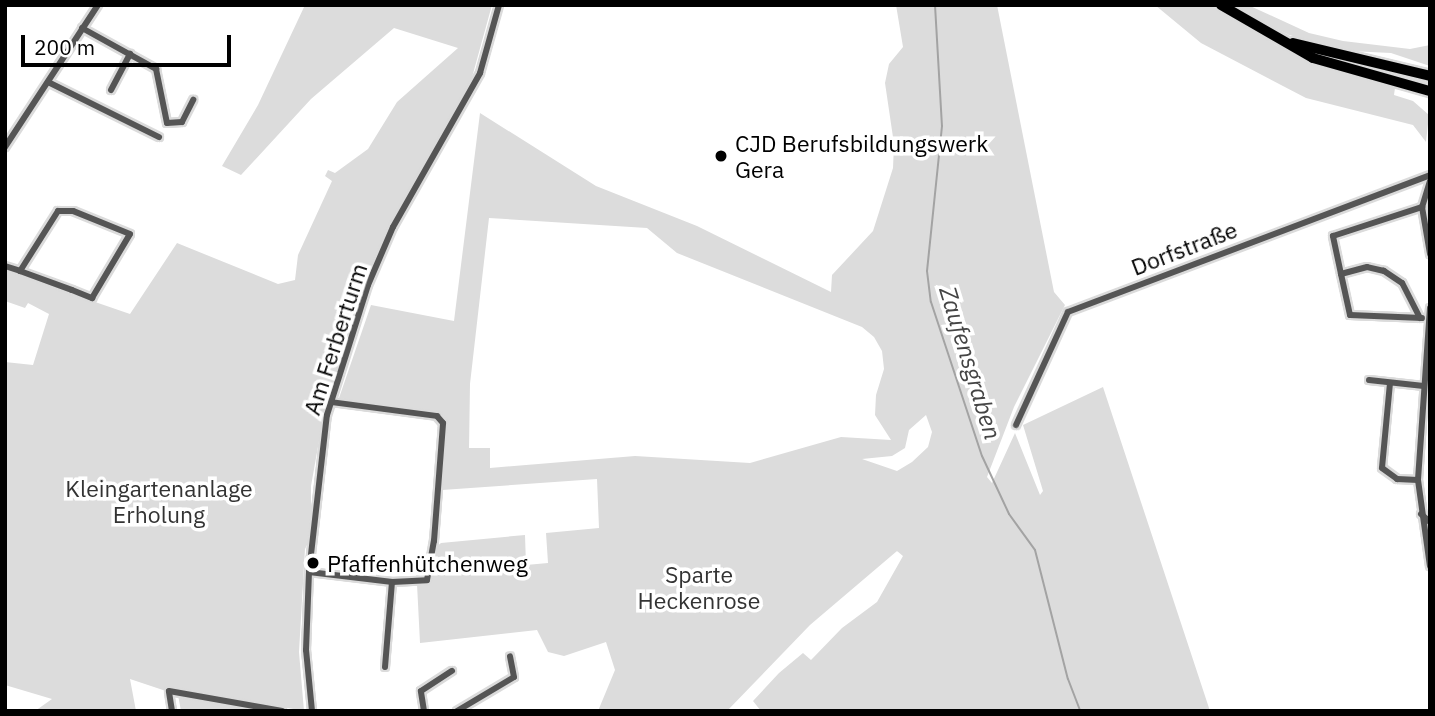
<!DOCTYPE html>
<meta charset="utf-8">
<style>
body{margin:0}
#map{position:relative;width:1435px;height:716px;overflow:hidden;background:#fff;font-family:"IBM Plex Sans",sans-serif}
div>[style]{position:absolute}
.green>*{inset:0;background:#dcdcdc}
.stream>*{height:2px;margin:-1px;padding:0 1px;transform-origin:1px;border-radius:1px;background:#a3a3a3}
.roads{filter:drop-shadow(2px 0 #dbdbdb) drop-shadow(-2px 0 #dbdbdb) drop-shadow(0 2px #dbdbdb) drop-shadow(0 -2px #dbdbdb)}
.minor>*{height:6px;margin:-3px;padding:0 3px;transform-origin:3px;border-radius:3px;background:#555}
.primary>*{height:10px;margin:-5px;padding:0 5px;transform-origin:5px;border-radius:5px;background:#000}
.dots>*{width:19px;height:19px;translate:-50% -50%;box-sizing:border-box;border:4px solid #fff;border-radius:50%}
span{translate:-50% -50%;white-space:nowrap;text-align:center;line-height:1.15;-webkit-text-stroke:7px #fff;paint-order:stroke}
.poi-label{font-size:23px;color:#000}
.left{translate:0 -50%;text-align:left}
.street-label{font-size:23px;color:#000}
.park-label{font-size:23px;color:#333}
.water-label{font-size:24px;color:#444;font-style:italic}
.frame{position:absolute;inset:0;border:7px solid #000;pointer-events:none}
.scale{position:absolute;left:21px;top:35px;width:210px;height:32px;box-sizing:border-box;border:4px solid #000;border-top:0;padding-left:9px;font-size:21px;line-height:24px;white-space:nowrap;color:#000;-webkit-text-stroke:5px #fff;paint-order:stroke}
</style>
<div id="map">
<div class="green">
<i style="clip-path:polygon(305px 5px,492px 5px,471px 81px,387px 232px,360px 299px,353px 297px,339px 369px,324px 413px,311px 486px,311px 537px,305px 549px,299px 652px,304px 711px,217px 695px,186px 695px,251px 707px,251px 711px,181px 711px,178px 695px,130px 679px,136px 711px,35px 711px,52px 699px,5px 685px,5px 362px,33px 365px,49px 314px,28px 303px,25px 308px,5px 301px,5px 271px,130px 314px,177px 243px,278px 284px,295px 280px,298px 255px,332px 181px,325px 176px,328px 170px,335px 173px,368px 149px,397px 102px,458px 48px,394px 28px,311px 99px,241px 175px,222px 166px,258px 105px)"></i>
<i style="clip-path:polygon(evenodd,896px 5px,997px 5px,1054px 292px,1065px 305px,1014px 407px,987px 477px,992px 483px,1015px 433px,1040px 495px,1043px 491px,1023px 425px,1103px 387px,1210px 711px,761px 711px,753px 701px,779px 673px,803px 653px,811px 660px,842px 628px,877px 602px,903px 556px,891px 546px,897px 551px,810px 625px,727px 711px,598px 711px,615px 670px,606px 642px,564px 656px,548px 652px,537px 630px,420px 643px,417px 584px,429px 584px,435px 548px,441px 543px,525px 535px,526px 565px,548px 563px,546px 533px,599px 528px,597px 479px,442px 490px,447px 419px,339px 398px,371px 305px,454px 321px,480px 113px,596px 186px,697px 226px,831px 292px,832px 275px,873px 231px,893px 168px,894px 144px,885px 83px,889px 64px,903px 47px,896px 5px,489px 218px,647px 228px,677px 253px,862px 327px,874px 337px,882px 351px,884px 369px,876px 395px,875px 415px,891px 440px,841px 437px,750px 463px,635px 456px,490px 468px,490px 448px,469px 448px,470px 384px,489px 218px,896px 5px,926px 415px,932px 432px,928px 447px,912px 462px,897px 471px,862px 459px,892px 456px,905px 448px,909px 430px,926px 415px)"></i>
<i style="clip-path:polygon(1155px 5px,1213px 5px,1277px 46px,1395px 88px,1394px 95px,1413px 101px,1429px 115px,1426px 142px,1413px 125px,1306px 98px,1201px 43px)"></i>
<i style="clip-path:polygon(1231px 5px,1248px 5px,1309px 33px,1343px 41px,1410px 49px,1430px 45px,1430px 66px,1391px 53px,1350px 51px,1289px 35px)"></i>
</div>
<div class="stream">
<i style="left:935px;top:5px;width:121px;rotate:86.7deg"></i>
<i style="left:942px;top:126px;width:146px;rotate:95.9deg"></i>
<i style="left:927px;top:271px;width:31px;rotate:83deg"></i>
<i style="left:931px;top:302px;width:162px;rotate:71.7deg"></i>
<i style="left:982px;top:456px;width:64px;rotate:65deg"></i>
<i style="left:1009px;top:514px;width:44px;rotate:54.2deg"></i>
<i style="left:1035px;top:550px;width:133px;rotate:75.7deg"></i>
<i style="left:1068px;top:679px;width:34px;rotate:69deg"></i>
</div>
<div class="roads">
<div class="minor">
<i style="left:82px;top:28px;width:85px;rotate:29deg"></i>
<i style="left:156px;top:69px;width:55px;rotate:78.5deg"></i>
<i style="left:167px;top:123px;width:15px;rotate:-4deg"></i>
<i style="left:182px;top:122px;width:25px;rotate:-63deg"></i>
<i style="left:48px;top:82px;width:124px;rotate:26.4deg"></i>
<i style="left:111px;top:90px;width:41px;rotate:-62.2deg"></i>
<i style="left:5px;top:147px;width:170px;rotate:-56.8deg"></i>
<i style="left:1430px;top:181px;width:27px;rotate:107deg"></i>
<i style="left:1422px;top:207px;width:48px;rotate:80.3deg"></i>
<i style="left:5px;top:266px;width:16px;rotate:18deg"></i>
<i style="left:20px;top:271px;width:55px;rotate:20.1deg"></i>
<i style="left:72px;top:290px;width:22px;rotate:22deg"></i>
<i style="left:92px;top:298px;width:74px;rotate:-59.3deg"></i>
<i style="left:130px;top:234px;width:61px;rotate:-158deg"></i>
<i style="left:73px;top:211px;width:15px;rotate:180deg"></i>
<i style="left:58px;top:211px;width:71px;rotate:122.3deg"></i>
<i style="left:1341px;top:274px;width:42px;rotate:77.6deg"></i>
<i style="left:1350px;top:315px;width:72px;rotate:2.4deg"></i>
<i style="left:1430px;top:308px;width:172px;rotate:94deg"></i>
<i style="left:1418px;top:480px;width:87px;rotate:82.1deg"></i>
<i style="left:1420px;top:318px;width:39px;rotate:-117deg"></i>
<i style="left:1402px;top:283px;width:22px;rotate:-146deg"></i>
<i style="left:1384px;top:271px;width:17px;rotate:-167deg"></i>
<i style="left:1367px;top:267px;width:27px;rotate:165deg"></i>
<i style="left:1341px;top:274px;width:39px;rotate:-102deg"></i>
<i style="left:1333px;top:236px;width:94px;rotate:-18deg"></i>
<i style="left:1369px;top:380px;width:55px;rotate:6.2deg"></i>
<i style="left:1390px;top:383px;width:85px;rotate:95.4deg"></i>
<i style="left:1382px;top:468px;width:19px;rotate:36deg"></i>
<i style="left:1397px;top:479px;width:21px;rotate:3deg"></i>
<i style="left:1016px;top:425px;width:124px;rotate:-65.3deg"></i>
<i style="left:1068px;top:312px;width:387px;rotate:-20.7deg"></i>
<i style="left:1421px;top:514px;width:12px;rotate:42deg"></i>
<i style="left:309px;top:572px;width:84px;rotate:6.9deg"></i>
<i style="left:392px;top:582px;width:35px;rotate:-3deg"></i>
<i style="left:427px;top:580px;width:40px;rotate:-80deg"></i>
<i style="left:434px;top:541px;width:118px;rotate:-85.6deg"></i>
<i style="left:443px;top:423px;width:9px;rotate:-131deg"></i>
<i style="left:437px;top:416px;width:107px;rotate:-172.5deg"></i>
<i style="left:385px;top:667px;width:85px;rotate:-85.3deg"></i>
<i style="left:172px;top:711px;width:20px;rotate:-99deg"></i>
<i style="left:169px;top:691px;width:115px;rotate:10deg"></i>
<i style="left:312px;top:711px;width:61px;rotate:-95.6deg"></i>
<i style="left:306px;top:650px;width:78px;rotate:-87.8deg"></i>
<i style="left:309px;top:572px;width:158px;rotate:-83.5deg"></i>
<i style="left:327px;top:415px;width:136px;rotate:-72.5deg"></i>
<i style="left:368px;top:285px;width:63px;rotate:-66.7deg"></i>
<i style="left:393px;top:227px;width:177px;rotate:-60.5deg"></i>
<i style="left:480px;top:73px;width:71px;rotate:-74.4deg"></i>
<i style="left:424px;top:711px;width:20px;rotate:-99deg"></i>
<i style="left:421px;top:691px;width:37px;rotate:-33deg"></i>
<i style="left:457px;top:711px;width:66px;rotate:-30.8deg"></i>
<i style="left:514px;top:677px;width:21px;rotate:-101deg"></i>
</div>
<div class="primary">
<i style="left:1221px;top:5px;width:106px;rotate:29.9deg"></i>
<i style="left:1313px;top:58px;width:122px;rotate:15.8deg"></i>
<i style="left:1293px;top:43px;width:141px;rotate:13.5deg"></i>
</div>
</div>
<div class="dots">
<i style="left:721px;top:156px;background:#000"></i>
<i style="left:313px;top:563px;background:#000"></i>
</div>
<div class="poi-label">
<span class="left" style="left:735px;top:156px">CJD Berufsbildungswerk<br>Gera</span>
<span class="left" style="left:327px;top:563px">Pfaffenhütchenweg</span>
</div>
<div class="street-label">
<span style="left:1184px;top:248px;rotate:-21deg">Dorfstraße</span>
<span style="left:335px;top:339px;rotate:-72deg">Am Ferberturm</span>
</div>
<div class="park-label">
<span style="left:159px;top:501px">Kleingartenanlage<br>Erholung</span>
<span style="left:699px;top:587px">Sparte<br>Heckenrose</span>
</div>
<div class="water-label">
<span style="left:970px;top:363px;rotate:73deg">Zaufensgraben</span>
</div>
<div class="frame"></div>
<div class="scale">200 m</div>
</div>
